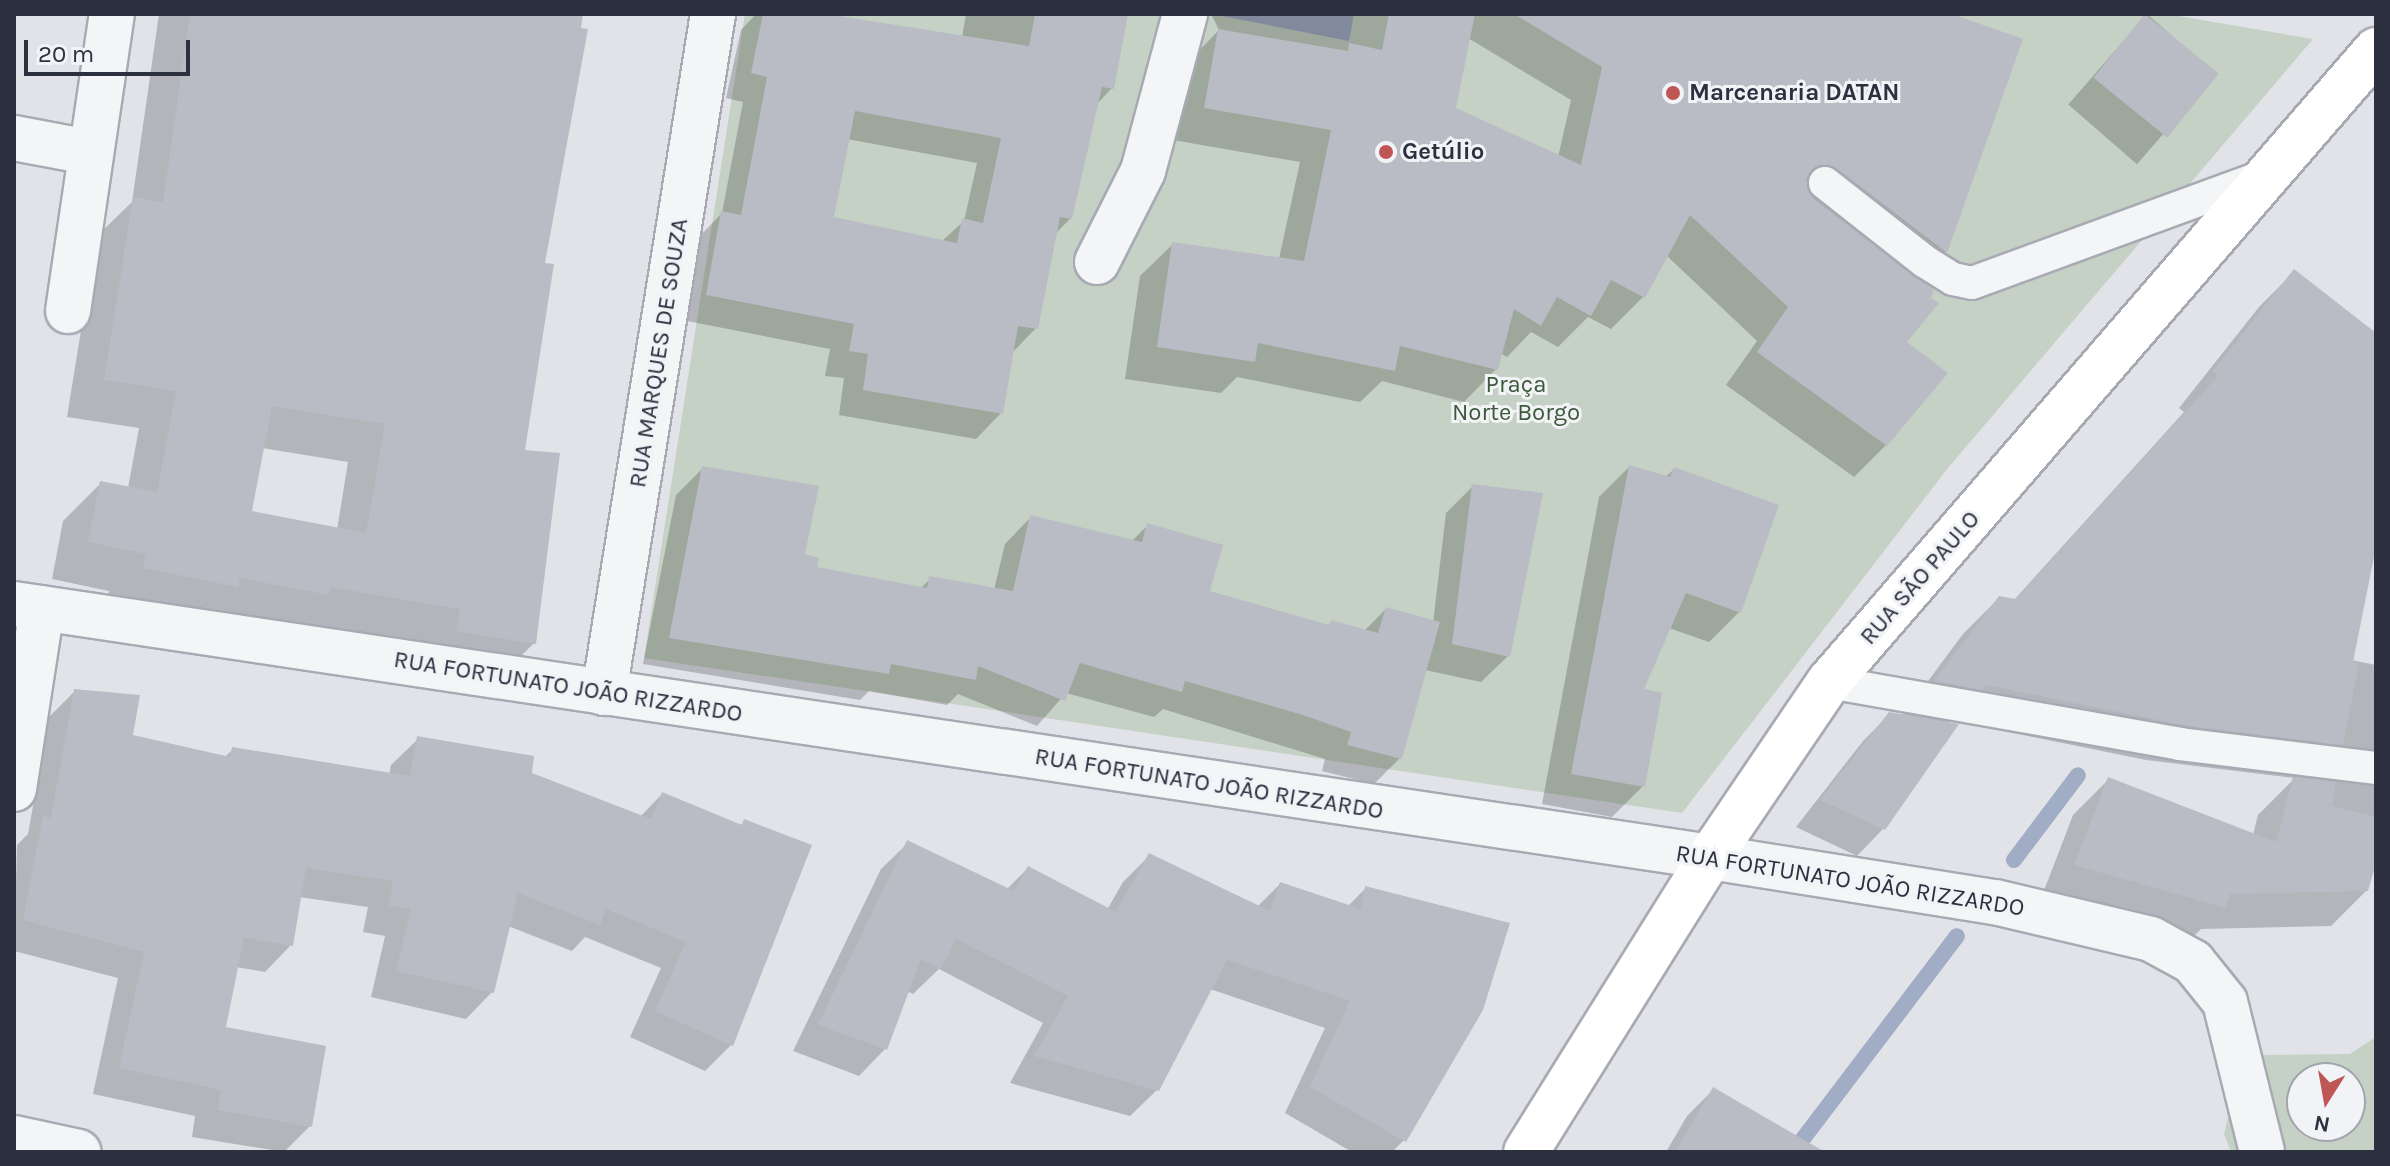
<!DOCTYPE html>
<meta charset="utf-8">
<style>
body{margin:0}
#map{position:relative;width:2390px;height:1166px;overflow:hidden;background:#e2e3e9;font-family:Karla,sans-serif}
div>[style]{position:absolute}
.green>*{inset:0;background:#c5d1c4}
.water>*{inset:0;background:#a1adc4}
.shadow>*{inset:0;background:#0003;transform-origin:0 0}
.stream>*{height:16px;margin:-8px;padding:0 8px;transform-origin:8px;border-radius:8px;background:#a1adc4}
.building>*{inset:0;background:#babcc5;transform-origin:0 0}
.roads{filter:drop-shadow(2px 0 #a8aab3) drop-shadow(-2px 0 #a8aab3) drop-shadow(0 2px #a8aab3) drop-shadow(0 -2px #a8aab3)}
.service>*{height:32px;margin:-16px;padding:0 16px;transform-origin:16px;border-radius:16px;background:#f4f5f7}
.minor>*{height:44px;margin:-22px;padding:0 22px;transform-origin:22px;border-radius:22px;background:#f4f5f7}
.secondary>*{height:44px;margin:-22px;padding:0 22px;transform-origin:22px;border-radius:22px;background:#fff}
.dots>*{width:22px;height:22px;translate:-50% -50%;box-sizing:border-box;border:4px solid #f1f3f6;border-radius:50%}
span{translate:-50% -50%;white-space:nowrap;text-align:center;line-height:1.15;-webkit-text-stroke:6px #f1f3f6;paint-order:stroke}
.poi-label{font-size:24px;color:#2c303f;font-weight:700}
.left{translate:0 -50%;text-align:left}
.street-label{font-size:24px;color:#2c303f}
.park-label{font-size:24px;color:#3c593b}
.frame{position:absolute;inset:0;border:16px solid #2c303f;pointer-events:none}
.north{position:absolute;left:2286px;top:1062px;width:80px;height:80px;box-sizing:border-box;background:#f1f3f6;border:2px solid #a2a5ad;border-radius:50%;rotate:191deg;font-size:22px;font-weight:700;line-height:32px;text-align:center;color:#2c303f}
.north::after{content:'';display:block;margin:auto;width:28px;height:36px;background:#bf5656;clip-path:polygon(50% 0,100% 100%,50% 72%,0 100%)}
.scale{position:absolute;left:24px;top:40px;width:166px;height:36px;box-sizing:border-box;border:4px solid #2c303f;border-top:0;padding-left:10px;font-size:24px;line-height:28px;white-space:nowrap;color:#2c303f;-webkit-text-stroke:6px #f1f3f6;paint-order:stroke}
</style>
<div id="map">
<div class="green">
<i style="clip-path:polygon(745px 14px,2167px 14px,2313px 39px,1948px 468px,1682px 813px,644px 658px)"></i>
<i style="clip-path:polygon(evenodd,2376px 1037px,2376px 1152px,2231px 1152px,2224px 1134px,2236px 1084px,2255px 1055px,2350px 1054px,2376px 1037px,2302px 1078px,2350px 1078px,2350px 1126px,2302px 1126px,2302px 1078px)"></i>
</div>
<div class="water">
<i style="clip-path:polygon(1212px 14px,1354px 14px,1349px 41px)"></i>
</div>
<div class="shadow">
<i style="clip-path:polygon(evenodd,159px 14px,581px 14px,543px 265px,523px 452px,534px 643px,496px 681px,106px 606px,109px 591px,52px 579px,63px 521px,101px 483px,128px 488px,139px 428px,67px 417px,96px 237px,132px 202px,159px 14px,262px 448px,348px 462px,337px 530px,250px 513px,262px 448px)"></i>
<i style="clip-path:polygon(evenodd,756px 14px,815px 14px,962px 37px,966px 14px,1126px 14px,1112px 88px,1096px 105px,1071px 218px,1054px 235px,1036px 328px,1012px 353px,1001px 413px,976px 439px,839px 415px,844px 378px,825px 376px,830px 349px,682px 320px,697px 239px,722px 213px,743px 102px,726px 98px,741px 30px,756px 14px,847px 139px,977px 163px,964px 221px,942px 241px,832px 218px,847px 139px)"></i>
<i style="clip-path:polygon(evenodd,1211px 14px,1945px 14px,2021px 40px,1945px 252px,1917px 280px,1886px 445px,1854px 477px,1726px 385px,1757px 341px,1666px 255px,1643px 297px,1611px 329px,1588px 317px,1558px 347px,1531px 332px,1507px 357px,1500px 353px,1496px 369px,1464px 402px,1382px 381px,1360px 402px,1237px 377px,1221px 393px,1125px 379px,1140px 276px,1173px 244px,1279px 259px,1300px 162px,1173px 140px,1186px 64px,1219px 30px,1211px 14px,1468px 38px,1571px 100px,1558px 157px,1453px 109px,1468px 38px)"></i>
<i style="left:2147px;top:14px;width:91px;height:120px;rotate:41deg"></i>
<i style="clip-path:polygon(2294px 272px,2376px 336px,2376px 537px,2351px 660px,2376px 665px,2376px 855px,2367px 890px,2331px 926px,2201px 929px,2188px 942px,2040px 901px,2073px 815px,2109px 779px,2253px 835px,2258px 815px,2295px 778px,2146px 760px,1950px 720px,1883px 829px,1857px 856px,1796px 827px,1863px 741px,1890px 714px,1902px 716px,1963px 634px,1999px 598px,2014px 600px,2184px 412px,2179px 408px,2259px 307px)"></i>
<i style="clip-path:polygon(1629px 467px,1666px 477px,1674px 469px,1739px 612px,1709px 642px,1669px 628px,1641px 691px,1643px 786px,1612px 817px,1542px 804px,1599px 497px)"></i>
<i style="clip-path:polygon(703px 468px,815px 568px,920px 589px,930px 579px,994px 590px,1005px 544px,1031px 517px,1131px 542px,1147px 526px,1208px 592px,1327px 627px,1331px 622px,1364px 631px,1386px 609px,1433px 623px,1446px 513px,1473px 486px,1508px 656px,1481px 682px,1425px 670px,1400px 758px,1374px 784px,1322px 771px,1325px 759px,1163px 709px,1154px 717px,1066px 693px,1037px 726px,958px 694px,947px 705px,869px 691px,860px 700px,643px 664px,676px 495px)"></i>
<i style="clip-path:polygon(75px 691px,131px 737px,224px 758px,233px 749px,389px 775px,391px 765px,418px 739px,640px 817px,662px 794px,739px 827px,745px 821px,731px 1045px,705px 1071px,630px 1037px,661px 968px,585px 937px,572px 951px,508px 926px,492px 992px,466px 1019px,371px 997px,385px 936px,363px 932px,368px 907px,299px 897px,291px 945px,265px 972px,236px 967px,223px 1029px,310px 1126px,284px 1152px,192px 1137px,195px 1116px,93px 1094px,118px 978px,14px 951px,17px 845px,28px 834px,49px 717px)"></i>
<i style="clip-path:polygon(908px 843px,1006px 890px,1028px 868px,1107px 910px,1123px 882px,1150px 855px,1257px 907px,1280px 884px,1347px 907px,1366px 888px,1404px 1140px,1392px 1152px,1352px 1152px,1285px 1113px,1325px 1028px,1210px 989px,1157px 1090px,1130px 1116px,1010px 1083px,1043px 1023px,939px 969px,913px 994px,907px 991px,885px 1049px,859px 1076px,793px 1051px,881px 869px)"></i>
<i style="clip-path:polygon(1713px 1090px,1810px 1152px,1666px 1152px,1687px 1116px)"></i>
</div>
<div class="stream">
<i style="left:2014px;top:860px;width:106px;rotate:-53deg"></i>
<i style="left:1793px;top:1152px;width:271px;rotate:-52.8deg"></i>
</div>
<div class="building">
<i style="clip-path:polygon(evenodd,190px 14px,583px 14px,581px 28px,588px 29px,545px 263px,554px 264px,525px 450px,560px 453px,536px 644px,456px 631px,460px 609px,330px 587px,329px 595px,240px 578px,238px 587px,143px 568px,146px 554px,88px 542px,100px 481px,157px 492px,176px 391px,104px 380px,133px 197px,163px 202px,190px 14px,272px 406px,385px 424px,366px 533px,252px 511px,272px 406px)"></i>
<i style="clip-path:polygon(evenodd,763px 14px,826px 14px,1029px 46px,1035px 14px,1128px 14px,1114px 89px,1102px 87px,1072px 219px,1060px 217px,1038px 329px,1018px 326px,1003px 414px,863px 390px,868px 354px,849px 351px,854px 324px,706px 295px,721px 211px,741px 215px,767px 77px,751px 73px,763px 14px,855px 111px,1001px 138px,983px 223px,962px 218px,957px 243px,834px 217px,855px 111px)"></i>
<i style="clip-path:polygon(1389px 14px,1475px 14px,1456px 108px,1581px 165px,1602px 67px,1514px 14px,1952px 14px,2023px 39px,1947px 253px,1836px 168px,1819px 165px,1806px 180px,1813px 198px,1934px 290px,1931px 298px,1939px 303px,1907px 342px,1948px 373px,1887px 446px,1757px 352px,1788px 307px,1690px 215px,1645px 298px,1611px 280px,1591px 316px,1557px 297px,1541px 326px,1514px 309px,1498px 370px,1400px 346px,1395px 371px,1258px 343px,1255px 362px,1157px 347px,1172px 242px,1304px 261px,1331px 130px,1204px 108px,1218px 29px,1348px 51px,1349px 43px,1382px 50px)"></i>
<i style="left:2145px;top:14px;width:95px;height:82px;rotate:39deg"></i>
<i style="clip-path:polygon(2294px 269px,2376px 333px,2376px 547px,2353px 662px,2359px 663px,2343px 745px,2183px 725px,1986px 685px,1983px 690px,1934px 681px,1999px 596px,2016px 599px,2218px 376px,2213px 371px)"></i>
<i style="clip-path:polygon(1629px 465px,1670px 477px,1674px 467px,1779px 505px,1741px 613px,1686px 593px,1644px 689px,1662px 693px,1645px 787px,1571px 774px)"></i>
<i style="clip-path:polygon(702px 466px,819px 486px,805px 554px,819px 558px,817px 567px,927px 588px,929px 576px,1013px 591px,1030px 515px,1142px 542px,1147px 523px,1223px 545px,1210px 591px,1329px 625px,1331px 620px,1378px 633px,1386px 607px,1440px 622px,1402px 759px,1347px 745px,1351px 732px,1303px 715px,1185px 681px,1182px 692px,1080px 663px,1065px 701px,978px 666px,976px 680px,891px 664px,889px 674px,669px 638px)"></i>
<i style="clip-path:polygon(1472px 484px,1543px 493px,1510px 657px,1452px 644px)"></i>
<i style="clip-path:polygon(74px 689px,140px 695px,133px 735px,230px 757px,232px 747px,410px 776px,417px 736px,534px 756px,532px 773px,651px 819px,662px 792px,742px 825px,744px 819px,812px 845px,733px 1046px,655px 1011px,686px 942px,606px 909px,600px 925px,518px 893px,494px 993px,396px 971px,411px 909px,389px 906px,393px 881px,306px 868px,293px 946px,244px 938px,226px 1027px,326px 1046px,312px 1127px,217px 1110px,221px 1090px,119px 1068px,144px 952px,23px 920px,43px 816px,51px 818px)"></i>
<i style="clip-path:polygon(1889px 712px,1959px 724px,1885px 830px,1820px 800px)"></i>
<i style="clip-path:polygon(2108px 777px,2276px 842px,2293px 777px,2336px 782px,2332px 806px,2376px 817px,2376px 863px,2368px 891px,2230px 894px,2225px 908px,2074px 865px)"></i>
<i style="clip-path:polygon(907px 840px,1014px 891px,1028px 866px,1116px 912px,1149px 853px,1270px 911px,1280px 882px,1361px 909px,1365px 886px,1510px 923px,1483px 1010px,1406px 1142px,1310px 1087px,1350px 1001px,1227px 960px,1159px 1091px,1034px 1056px,1068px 996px,956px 939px,941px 969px,921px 959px,887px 1050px,818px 1025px)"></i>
<i style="clip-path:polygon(1713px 1087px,1825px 1152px,1675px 1152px)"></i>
</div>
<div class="roads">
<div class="service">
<i style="left:1825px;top:183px;width:126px;rotate:38.2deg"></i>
<i style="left:1924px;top:261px;width:34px;rotate:32deg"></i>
<i style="left:1953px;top:279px;width:19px;rotate:12deg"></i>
<i style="left:1972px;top:283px;width:312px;rotate:-20.1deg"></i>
<i style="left:1829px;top:682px;width:356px;rotate:10deg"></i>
<i style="left:2180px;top:744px;width:197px;rotate:7deg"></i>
</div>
<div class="minor">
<i style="left:14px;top:138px;width:76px;rotate:10.6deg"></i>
<i style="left:1097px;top:262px;width:102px;rotate:-63.2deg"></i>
<i style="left:1143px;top:171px;width:163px;rotate:-75deg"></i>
<i style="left:68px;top:311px;width:300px;rotate:-81.6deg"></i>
<i style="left:14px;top:604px;width:1715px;rotate:8.48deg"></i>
<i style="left:1710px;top:857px;width:289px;rotate:9deg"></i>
<i style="left:1995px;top:902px;width:160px;rotate:13.3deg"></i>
<i style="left:2151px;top:939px;width:48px;rotate:28.7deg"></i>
<i style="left:2193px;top:962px;width:51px;rotate:51.3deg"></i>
<i style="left:2225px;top:1002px;width:154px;rotate:76.1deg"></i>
<i style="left:604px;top:693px;width:688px;rotate:-80.88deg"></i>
<i style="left:14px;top:789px;width:183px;rotate:-81.2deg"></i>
<i style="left:14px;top:1138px;width:66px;rotate:12.2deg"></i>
</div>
<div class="secondary">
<i style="left:1526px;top:1152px;width:348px;rotate:-58deg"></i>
<i style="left:1710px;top:857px;width:212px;rotate:-55.8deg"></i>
<i style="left:1829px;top:682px;width:836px;rotate:-49.12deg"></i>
</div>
</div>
<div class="dots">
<i style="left:1673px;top:93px;background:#bf5656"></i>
<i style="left:1386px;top:152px;background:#bf5656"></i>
</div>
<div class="poi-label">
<span class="left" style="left:1689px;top:93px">Marcenaria DATAN</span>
<span class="left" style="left:1402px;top:152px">Getúlio</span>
</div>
<div class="street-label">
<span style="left:659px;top:353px;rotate:-81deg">RUA MARQUES DE SOUZA</span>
<span style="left:1920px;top:578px;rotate:-49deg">RUA SÃO PAULO</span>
<span style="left:568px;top:687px;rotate:9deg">RUA FORTUNATO JOÃO RIZZARDO</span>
<span style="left:1209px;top:784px;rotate:9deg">RUA FORTUNATO JOÃO RIZZARDO</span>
<span style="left:1850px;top:881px;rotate:9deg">RUA FORTUNATO JOÃO RIZZARDO</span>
</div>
<div class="park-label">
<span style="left:1516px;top:399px">Praça<br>Norte Borgo</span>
</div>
<div class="frame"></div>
<div class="north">N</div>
<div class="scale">20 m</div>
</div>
